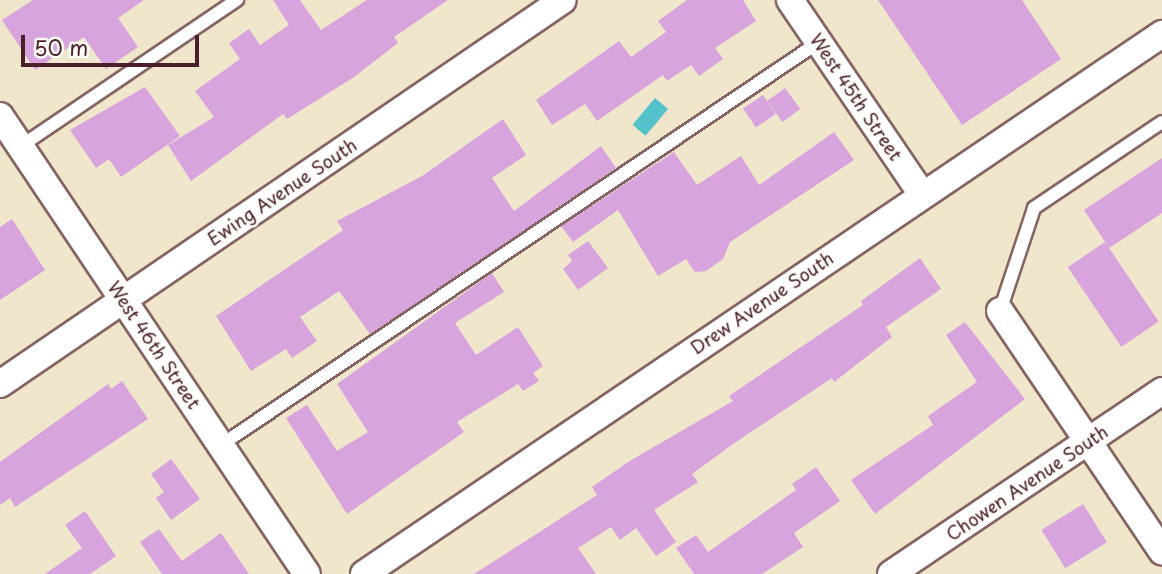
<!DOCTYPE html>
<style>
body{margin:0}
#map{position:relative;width:1162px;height:574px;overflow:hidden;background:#f0e6cb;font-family:"Playpen Sans",sans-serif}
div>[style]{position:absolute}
.water>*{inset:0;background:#55c2cb;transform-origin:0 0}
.building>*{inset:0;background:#d8a4dd;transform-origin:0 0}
.roads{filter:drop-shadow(2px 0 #846563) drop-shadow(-2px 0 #846563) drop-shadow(0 2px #846563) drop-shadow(0 -2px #846563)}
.lane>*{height:12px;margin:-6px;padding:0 6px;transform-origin:6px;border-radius:6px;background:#fff}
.street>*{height:26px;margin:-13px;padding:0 13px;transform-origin:13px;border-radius:13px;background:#fff}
span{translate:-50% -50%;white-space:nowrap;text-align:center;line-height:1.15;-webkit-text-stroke:5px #fdfcf7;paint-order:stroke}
.street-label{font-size:18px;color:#4a1f2b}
.scale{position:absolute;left:21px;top:35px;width:178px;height:32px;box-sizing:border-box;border:4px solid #4a1f2b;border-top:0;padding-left:9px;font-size:21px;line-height:24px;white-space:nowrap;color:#4a1f2b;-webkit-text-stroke:5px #fdfcf7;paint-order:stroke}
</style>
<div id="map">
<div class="water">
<i style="left:655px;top:98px;width:17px;height:35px;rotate:40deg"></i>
</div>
<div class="building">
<i style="clip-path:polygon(33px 0,144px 0,118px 18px,138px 47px,106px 69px,84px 37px,35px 70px,2px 20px)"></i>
<i style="clip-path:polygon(273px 0,300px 0,321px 30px,367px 0,448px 0,394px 37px,398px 43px,354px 77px,287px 119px,283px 114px,191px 181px,168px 145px,214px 117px,195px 91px,240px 59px,229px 43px,249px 29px,260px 45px,289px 25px)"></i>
<i style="clip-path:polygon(687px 0,743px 0,756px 21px,715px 48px,723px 59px,699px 76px,691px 65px,667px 81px,663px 75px,597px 121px,585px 104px,552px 125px,536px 100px,619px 41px,631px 57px,666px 32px,658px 21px)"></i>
<i style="clip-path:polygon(878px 0,1022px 0,1061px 59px,962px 125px)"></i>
<i style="clip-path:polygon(145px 87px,180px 136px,121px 177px,109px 159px,96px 168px,70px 130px)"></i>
<i style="left:785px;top:88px;width:26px;height:22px;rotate:54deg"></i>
<i style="left:763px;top:95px;width:23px;height:24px;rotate:56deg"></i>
<i style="clip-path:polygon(503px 119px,526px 155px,492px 178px,514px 211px,601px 146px,616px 168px,370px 334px,339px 291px,300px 317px,317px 341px,292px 358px,286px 349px,251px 371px,216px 316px,343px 230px,337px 221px,422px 176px)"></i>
<i style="clip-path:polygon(834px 132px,854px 160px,730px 242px,723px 259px,706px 271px,695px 272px,686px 259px,658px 276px,618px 210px,573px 242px,561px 226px,674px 152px,697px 185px,741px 156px,759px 185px)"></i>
<i style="clip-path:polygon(1162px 158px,1162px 213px,1109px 248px,1084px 210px)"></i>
<i style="clip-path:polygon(12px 219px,45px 270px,0 300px,0 227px)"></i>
<i style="clip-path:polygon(588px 241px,608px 268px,578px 290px,563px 269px,572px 261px,568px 255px)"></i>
<i style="left:1105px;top:242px;width:96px;height:45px;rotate:56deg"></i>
<i style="clip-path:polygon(920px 258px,941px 289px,886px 327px,892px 337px,834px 382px,832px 378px,733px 444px,692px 474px,698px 482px,654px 510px,676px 542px,656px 556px,636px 528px,620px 540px,611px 527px,578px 548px,596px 574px,474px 574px,597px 495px,592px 487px,628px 462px,733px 401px,729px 396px,863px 305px,861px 301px)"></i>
<i style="clip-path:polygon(492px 273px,504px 292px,455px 323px,476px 355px,518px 327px,543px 366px,533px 373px,539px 381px,523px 391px,518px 384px,457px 422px,464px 432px,347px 514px,286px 418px,307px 405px,337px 451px,368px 432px,337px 384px)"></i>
<i style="clip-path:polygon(965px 322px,1025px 399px,875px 514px,851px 480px,933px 425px,928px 416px,977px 382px,946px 335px)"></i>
<i style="clip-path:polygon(122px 381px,148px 419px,15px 507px,10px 498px,0 505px,0 462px,108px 384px,111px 389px)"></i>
<i style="clip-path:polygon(171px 459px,200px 499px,171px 520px,156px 498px,164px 492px,151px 474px)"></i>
<i style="clip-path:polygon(816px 467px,840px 501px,794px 533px,803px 547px,762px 574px,694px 574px,676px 548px,696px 535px,708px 552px,796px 490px,792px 484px)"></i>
<i style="left:1083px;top:504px;width:45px;height:49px;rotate:58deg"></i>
<i style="clip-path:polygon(85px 511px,116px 556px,90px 574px,45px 574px,82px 548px,65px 525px)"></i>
<i style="clip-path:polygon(159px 529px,182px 561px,221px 533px,249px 574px,162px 574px,140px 542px)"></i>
</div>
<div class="roads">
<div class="lane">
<i style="left:21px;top:146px;width:261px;rotate:-34.1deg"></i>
<i style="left:1000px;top:311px;width:108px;rotate:-71.7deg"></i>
<i style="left:1034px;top:208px;width:154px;rotate:-33.9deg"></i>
<i style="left:221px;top:445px;width:721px;rotate:-33.98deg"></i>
</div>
<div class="street">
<i style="left:790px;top:0;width:235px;rotate:55.8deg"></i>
<i style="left:0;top:116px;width:551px;rotate:56.17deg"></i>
<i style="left:1000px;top:311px;width:290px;rotate:56deg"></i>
<i style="left:0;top:384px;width:681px;rotate:-34.3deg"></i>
<i style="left:364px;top:574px;width:964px;rotate:-34.09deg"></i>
<i style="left:891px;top:574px;width:327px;rotate:-34deg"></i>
</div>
</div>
<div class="street-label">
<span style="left:856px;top:97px;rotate:56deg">West 45th Street</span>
<span style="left:282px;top:192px;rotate:-34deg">Ewing Avenue South</span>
<span style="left:762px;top:303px;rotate:-34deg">Drew Avenue South</span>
<span style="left:154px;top:345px;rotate:56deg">West 46th Street</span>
<span style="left:1027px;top:483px;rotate:-34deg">Chowen Avenue South</span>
</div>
<div class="scale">50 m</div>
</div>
